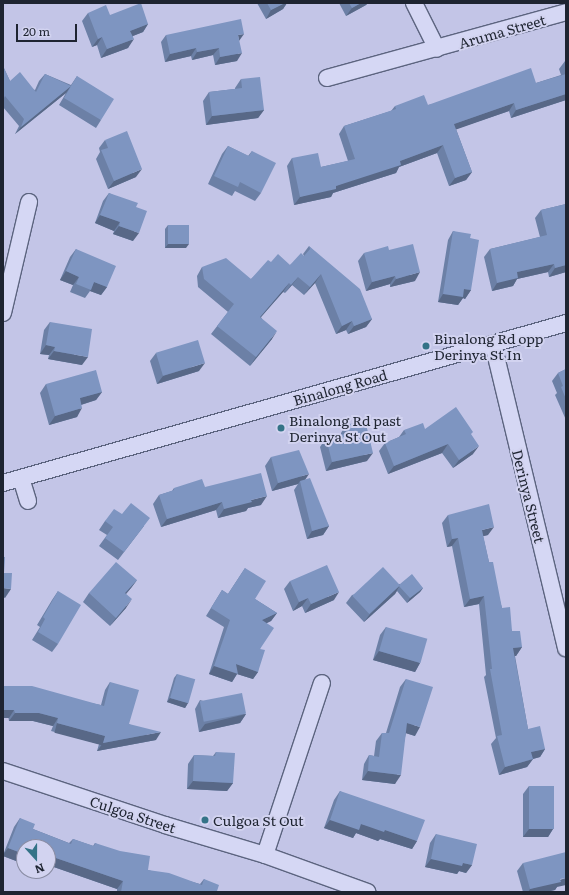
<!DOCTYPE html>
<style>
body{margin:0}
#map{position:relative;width:569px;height:895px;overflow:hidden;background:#c3c5e7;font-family:Literata,serif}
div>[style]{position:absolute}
.roads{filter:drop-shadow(1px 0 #5c647f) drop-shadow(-1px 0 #5c647f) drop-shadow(0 1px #5c647f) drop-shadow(0 -1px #5c647f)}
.minor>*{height:16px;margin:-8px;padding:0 8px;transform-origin:8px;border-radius:8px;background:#d5d7f4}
.wall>*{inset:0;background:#6c80a6}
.shaded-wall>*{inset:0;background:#586887;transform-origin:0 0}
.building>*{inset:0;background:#7e95c1;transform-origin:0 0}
.dots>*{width:11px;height:11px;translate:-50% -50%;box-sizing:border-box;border:2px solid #d2d3f0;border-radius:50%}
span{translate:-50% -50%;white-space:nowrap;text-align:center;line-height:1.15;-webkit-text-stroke:4px #d2d3f0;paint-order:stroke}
.street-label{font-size:14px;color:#1e2431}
.poi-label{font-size:14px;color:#1e2431}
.left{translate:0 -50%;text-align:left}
.frame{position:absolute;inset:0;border:4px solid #1e2431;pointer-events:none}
.north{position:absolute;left:16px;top:839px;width:40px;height:40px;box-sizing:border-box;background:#d2d3f0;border:1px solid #8a8da4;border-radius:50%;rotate:159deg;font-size:11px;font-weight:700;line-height:16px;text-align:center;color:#1e2431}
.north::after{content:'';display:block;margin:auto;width:14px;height:18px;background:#347387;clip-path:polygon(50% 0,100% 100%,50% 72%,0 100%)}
.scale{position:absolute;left:16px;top:24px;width:61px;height:18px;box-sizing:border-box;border:2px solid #1e2431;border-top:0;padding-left:5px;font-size:12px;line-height:14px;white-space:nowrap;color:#1e2431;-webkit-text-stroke:3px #d2d3f0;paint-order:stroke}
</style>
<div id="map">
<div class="roads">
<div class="minor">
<i style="left:414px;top:3px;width:51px;rotate:63.4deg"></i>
<i style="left:327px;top:78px;width:248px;rotate:-15.4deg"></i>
<i style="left:3px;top:313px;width:114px;rotate:-76.8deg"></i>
<i style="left:493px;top:344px;width:313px;rotate:76.5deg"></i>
<i style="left:21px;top:478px;width:24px;rotate:73deg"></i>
<i style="left:3px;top:483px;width:585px;rotate:-15.86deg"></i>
<i style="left:3px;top:771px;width:171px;rotate:18.4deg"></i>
<i style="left:165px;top:825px;width:104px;rotate:16.7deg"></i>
<i style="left:265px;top:855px;width:109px;rotate:19.9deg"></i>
<i style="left:265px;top:855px;width:181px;rotate:-71.7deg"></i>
</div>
</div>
<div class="wall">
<i style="clip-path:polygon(257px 3px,287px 3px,283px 9px,266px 19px)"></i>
<i style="clip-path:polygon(339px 3px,368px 3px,366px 5px,346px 16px)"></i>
<i style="clip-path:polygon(88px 13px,110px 15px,148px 24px,143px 32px,133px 36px,128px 48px,101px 58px,97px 45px,92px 47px,82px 21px)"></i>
<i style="clip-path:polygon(166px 35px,239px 41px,237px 61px,215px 65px,213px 55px,192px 60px,191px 56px,165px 62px,161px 42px)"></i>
<i style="clip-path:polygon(565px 61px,566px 61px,566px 101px,566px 100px,511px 118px,509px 111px,456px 129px,472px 172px,466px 180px,449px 186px,437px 153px,399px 167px,396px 173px,333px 193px,331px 197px,294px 205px,287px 166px,292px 158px,321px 167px,348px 161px,339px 134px,344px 126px,391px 111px,395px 106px,428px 105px,536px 83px,561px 75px,559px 69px)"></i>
<i style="clip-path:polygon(3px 66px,10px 81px,35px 90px,39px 81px,45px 74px,71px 85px,77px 76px,101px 120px,96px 128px,59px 105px,66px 93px,15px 134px,19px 126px,3px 107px)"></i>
<i style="clip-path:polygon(241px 79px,264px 110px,258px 118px,206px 125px,203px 101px,209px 92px,235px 89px,235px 88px)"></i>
<i style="clip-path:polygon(105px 140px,136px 177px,108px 189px,96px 159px,100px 152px,99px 148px)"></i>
<i style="clip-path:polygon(228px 146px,248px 156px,252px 151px,261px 193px,255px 201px,235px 191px,232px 196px,208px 184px,222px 154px)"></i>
<i style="clip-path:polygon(109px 193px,136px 207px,133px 241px,113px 234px,114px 231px,95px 223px,103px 201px)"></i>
<i style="clip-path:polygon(566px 204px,566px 272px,549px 277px,548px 272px,517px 279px,513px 286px,492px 291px,484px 257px,490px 249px,540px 237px,535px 218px,541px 210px)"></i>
<i style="clip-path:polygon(168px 225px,186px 248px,165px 248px,165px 229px)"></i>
<i style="clip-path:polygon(453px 231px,470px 238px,471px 290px,465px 299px,463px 298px,458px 305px,438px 302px,448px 240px)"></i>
<i style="clip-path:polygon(309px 246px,372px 319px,366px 327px,348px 334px,346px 330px,336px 334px,315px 283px,304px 295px,292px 285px,285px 293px,283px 292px,261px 317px,272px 339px,250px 366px,211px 334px,228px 312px,198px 287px,197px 276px,202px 267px,251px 279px,271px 262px,290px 265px,304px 256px,303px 254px)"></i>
<i style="clip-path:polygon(76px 249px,107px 287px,101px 295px,90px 291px,85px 298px,70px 292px,73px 285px,60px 280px,70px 257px)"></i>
<i style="clip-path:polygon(389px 250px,415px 281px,390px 287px,390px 284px,366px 291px,358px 261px,364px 253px)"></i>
<i style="clip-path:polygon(50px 322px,82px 365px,48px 359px,49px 355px,40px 354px,44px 330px)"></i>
<i style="clip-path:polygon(156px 353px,199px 371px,157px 384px,150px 361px)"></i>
<i style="clip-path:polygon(566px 369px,566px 420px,555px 395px,557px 393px,552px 381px,558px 373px)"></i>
<i style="clip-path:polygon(46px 384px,102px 392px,96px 400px,81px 405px,77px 417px,49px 425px,40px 393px)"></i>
<i style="clip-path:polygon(346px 425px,367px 461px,326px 471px,320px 447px,326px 438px,341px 434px,341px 433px)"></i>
<i style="clip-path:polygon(425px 429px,471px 435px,473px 454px,453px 468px,442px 453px,388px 474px,379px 451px,385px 443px,399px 437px,404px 430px)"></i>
<i style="clip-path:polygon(271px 457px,305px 479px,329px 526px,323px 535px,307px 539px,294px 490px,298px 484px,272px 491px,265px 466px)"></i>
<i style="clip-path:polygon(205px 487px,261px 505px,248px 508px,246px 511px,218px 518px,216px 510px,161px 527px,153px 504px,159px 495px,172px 491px,174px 488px)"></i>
<i style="clip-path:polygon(122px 514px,144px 526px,118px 560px,99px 546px,107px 535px,99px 530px,105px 521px)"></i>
<i style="clip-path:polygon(448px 515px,488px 535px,483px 536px,489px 562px,502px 608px,512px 631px,522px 647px,516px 656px,515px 656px,528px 729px,545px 749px,540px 757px,533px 759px,527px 767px,499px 775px,491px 744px,496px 738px,484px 677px,486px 675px,479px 604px,464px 607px,452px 546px,447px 547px,442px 523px)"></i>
<i style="clip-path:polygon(245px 568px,255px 599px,277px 613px,271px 621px,267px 623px,260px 649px,258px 672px,253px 679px,237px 674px,232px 682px,209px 674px,224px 627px,206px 616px,222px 590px,228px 594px)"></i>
<i style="clip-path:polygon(137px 580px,131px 588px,126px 594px,126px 608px,110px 626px,83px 602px,89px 593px)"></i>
<i style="clip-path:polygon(290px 581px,334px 600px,305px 613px,302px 606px,293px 611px,284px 589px)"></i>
<i style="clip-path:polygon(400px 584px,423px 588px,420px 592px,407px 603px,397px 591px,395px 594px,364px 622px,346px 603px,352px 595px)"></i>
<i style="clip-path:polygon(58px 591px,58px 644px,52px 652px,32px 640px,40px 627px,37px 625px,52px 600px)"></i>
<i style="clip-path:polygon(386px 627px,420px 663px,415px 672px,373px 660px,380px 635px)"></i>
<i style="clip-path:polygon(177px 674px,188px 703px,185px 708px,167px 702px,174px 678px)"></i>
<i style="clip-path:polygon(406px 679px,415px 736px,406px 733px,395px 784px,362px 780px,364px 764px,369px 755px,374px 756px,376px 741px,382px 733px,386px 733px,400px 687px)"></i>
<i style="clip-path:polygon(110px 682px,129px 724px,156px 740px,97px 751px,99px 744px,51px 731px,53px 726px,33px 721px,9px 721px,3px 686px,101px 705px,105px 690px)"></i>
<i style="clip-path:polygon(200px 700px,246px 714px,240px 723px,199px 732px,195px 709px)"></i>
<i style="clip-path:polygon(216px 752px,233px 783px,227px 791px,187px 789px,188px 764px,194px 755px,213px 756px)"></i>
<i style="clip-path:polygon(529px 786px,553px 829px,548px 837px,523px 837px,523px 794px)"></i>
<i style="clip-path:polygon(340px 791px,417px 841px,412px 849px,380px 839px,378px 841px,356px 833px,353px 838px,324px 828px,334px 800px)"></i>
<i style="clip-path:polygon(20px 818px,33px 829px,69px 843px,73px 839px,93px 846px,95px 843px,148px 870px,200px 884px,204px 879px,217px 891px,221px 892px,117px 892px,117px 889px,48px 865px,48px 847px,24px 847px,24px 864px,3px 856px,3px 855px,14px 827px)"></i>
<i style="clip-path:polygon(436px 834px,472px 865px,466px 873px,459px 871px,457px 874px,425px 867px,430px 843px)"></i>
<i style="clip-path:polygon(523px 863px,557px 887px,555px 890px,546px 892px,523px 892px,517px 871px)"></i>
</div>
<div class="shaded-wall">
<i style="clip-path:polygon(285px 3px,287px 3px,283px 9px,266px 19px,271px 10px)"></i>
<i style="clip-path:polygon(361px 3px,368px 3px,366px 5px,346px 16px,352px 8px)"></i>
<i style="clip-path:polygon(148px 24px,143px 32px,125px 39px,130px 31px)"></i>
<i style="clip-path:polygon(244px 34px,239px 41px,238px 35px)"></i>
<i style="clip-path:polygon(102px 37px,97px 45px,92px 47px,98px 39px)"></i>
<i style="clip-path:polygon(134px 39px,128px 48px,101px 58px,107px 49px)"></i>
<i style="clip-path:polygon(196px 48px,191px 56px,165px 62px,170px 54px)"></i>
<i style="clip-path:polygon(219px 48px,213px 55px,192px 60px,197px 52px)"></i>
<i style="clip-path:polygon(242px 53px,237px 61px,215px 65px,220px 57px)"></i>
<i style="clip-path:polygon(71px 86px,66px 93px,15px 134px,21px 127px)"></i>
<i style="clip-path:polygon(566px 94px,566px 100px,511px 118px,516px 110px)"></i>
<i style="clip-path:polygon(514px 103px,509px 111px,449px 132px,454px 124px)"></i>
<i style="clip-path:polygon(264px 110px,258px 118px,206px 125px,212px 116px)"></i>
<i style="clip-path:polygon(443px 145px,437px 153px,399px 167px,396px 173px,333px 193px,331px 197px,294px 205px,300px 197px,336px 186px,400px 161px)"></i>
<i style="clip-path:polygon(142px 169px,136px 177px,108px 189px,114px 181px)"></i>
<i style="clip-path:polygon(472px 172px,466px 180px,449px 186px,455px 178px)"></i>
<i style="clip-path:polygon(100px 215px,120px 222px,114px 231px,95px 223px)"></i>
<i style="clip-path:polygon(119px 226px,139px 233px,133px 241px,113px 234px)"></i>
<i style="clip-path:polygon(168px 244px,189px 244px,186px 248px,165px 248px)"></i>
<i style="clip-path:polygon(554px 264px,548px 272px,517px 279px,513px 286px,492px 291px,497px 283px,517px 272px)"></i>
<i style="clip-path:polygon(566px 265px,566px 272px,549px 277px,555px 268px)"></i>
<i style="clip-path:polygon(66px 271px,79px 277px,73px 285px,60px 280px)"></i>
<i style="clip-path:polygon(420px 272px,415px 281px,390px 287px,396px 279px)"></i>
<i style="clip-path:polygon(321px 274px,315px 283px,304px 295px,310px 287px)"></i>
<i style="clip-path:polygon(395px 276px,390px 284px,366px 291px,372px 282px)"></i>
<i style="clip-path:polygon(298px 277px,292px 285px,285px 293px,291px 285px)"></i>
<i style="clip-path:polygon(94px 282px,107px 287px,101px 295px,90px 291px)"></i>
<i style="clip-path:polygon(289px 283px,283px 292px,254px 325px,260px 317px)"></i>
<i style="clip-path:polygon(464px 289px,471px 290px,465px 299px,463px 298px,458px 305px,438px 302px,443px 294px)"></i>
<i style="clip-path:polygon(372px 319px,366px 327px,348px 334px,354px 326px)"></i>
<i style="clip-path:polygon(352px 321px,346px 330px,336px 334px,342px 326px)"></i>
<i style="clip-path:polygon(277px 331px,272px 339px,250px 366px,256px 357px)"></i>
<i style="clip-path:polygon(46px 345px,55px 347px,49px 355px,40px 354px)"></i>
<i style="clip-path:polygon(54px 351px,88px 357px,82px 365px,48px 359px)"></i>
<i style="clip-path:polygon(205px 363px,199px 371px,157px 384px,163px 376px)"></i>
<i style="clip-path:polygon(102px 392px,96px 400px,74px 407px,80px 398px)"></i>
<i style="clip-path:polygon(82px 408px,77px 417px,49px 425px,55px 416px)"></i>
<i style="clip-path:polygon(448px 444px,442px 453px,388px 474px,394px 466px)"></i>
<i style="clip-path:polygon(479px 446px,473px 454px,453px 468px,459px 460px)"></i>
<i style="clip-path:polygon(373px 453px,367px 461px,326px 471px,332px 462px)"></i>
<i style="clip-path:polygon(309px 474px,303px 483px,300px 481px,298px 484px,272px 491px,278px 483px)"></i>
<i style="clip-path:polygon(267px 496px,261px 505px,248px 508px,246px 511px,218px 518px,224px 509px,251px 500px)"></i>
<i style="clip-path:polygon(222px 502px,216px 510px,161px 527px,167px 519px)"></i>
<i style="clip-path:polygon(329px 526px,323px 535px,307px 539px,312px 531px)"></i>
<i style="clip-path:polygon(494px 527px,488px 535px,476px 538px,482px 530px)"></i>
<i style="clip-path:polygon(458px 538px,452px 546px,447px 547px,452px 539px)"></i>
<i style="clip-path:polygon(137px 580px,131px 588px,119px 602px,125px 593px)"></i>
<i style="clip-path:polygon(400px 585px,395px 594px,364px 622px,370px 614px)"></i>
<i style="clip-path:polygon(3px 588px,11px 589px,5px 598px,3px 597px)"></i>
<i style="clip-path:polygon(423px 588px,420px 592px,407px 603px,410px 598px)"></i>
<i style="clip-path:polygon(339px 592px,334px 600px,305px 613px,311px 604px)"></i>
<i style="clip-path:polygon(484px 596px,479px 604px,464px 607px,470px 599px)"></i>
<i style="clip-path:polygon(308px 598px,302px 606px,293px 611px,299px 602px)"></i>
<i style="clip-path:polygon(132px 599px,126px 608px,110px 626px,116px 618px)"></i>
<i style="clip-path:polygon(277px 613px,271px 621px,256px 628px,262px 620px)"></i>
<i style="clip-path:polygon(522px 647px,516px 656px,507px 656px,513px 648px)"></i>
<i style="clip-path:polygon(379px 651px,420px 663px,415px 672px,373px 660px)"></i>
<i style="clip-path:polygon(236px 664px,258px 672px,253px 679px,237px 674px,232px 682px,209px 674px,214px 666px)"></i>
<i style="clip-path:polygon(170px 698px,188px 703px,185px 708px,167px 702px)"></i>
<i style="clip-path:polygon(3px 710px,14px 710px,9px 718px,3px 718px)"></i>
<i style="clip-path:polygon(15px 713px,39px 713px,58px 718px,53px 726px,33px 721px,9px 721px)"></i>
<i style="clip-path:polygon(246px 714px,240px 723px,199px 732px,205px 724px)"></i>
<i style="left:57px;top:723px;width:50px;height:10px;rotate:15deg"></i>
<i style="clip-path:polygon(407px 723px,420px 727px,415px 736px,402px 732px)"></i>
<i style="clip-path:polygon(161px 732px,156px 740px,97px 751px,103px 743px)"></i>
<i style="clip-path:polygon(545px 749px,540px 757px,525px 761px,531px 752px)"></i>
<i style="clip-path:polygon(533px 759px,527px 767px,499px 775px,505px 767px)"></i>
<i style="clip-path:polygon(368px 771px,401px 775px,395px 784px,362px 780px)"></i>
<i style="clip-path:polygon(193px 781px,233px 783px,227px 791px,187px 789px)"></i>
<i style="clip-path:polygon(330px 820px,361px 824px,385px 830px,417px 841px,412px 849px,380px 839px,378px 841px,356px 833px,353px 838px,324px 828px)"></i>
<i style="clip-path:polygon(529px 829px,553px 829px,548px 837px,523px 837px)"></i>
<i style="clip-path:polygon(8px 848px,24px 854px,24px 864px,3px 856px,3px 855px)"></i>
<i style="clip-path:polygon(50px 856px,123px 881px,117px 889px,48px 865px,48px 859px)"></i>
<i style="clip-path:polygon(431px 859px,463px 863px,472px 865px,466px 873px,459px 871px,457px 874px,425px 867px)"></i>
<i style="clip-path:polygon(566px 878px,566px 885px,557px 887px,555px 890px,546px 892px,528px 892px,530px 889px)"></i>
</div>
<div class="building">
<i style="clip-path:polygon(141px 3px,148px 24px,130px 31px,134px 39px,107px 49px,102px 37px,98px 39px,88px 13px,106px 5px,110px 15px)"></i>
<i style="clip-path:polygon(267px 3px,285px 3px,271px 10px)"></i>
<i style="clip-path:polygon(349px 3px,361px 3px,352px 8px)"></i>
<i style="clip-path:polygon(241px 19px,244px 34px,238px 35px,242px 53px,220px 57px,219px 48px,197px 52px,196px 48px,170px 54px,166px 35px)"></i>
<i style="clip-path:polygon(3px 66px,10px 81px,20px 72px,36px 92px,45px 74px,71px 86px,77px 76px,114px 99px,101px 120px,64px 98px,71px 86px,21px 127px,24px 119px,5px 96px,3px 100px)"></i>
<i style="clip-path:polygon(531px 68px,536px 83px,566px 74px,566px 94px,516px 110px,514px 103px,454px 124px,472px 172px,455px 178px,443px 145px,400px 161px,401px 165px,336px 186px,336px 189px,300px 197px,292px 158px,318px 153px,321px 167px,355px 159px,344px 126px,396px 109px,395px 106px,424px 95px,428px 105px)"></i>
<i style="clip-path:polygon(260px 77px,264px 110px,212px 116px,209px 92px,242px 88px,241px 79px)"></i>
<i style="clip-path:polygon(127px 131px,142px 169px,114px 181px,101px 150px,108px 148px,105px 140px)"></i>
<i style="clip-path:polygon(228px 146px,249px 156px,252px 151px,276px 163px,261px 193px,240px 182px,238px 187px,214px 176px)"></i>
<i style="clip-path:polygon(109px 193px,138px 203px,136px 207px,147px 211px,139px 233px,119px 226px,120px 222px,100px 215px)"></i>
<i style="clip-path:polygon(566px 204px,566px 265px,555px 268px,554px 264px,517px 272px,518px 278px,497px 283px,490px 249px,547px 235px,541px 210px)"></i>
<i style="left:168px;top:225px;width:21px;height:19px"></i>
<i style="clip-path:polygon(453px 231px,471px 234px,470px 238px,479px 240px,471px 290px,464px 289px,463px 297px,443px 294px)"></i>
<i style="clip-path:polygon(413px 244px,420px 272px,396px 279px,395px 276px,372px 282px,364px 253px,388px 246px,389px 250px)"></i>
<i style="clip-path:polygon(309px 246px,360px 289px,372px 319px,354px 326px,352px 321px,342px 326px,321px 274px,310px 287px,298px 277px,291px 285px,289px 283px,260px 317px,277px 331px,256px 357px,217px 326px,234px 304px,204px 279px,202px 267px,226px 258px,251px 279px,268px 260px,271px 262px,278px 254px,290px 265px,301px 253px,304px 256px,310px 249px)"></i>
<i style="clip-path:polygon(76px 249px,116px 266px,107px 287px,94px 282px,91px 290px,76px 284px,79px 277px,66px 271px)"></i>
<i style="clip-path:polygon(50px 322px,92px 329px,88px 357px,54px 351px,55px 347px,46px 345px)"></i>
<i style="left:198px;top:340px;width:24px;height:44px;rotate:73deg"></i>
<i style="clip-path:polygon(566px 369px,566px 399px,561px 387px,563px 386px,558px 373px)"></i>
<i style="clip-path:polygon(96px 370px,102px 392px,80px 398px,82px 408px,55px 416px,46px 384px)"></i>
<i style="clip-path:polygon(456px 407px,473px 432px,471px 434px,479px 446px,459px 460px,448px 444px,394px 466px,385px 443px,406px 434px,404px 430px,423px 423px,425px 429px)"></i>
<i style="clip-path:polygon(365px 420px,373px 453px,332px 462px,326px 438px,348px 433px,346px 425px)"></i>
<i style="clip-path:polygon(299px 450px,309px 474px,278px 483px,271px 457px)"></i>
<i style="clip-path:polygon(261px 473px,267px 496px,251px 500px,252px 502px,224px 509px,222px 502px,167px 519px,159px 495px,174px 490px,174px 488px,202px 479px,205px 487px)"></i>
<i style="clip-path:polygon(310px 478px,329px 526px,312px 531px,300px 481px)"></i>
<i style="clip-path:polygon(131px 503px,150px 518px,124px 552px,105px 538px,113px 527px,105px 521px,114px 509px,122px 514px)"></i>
<i style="clip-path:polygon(489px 504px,494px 527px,482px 530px,489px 562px,493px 562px,502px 608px,510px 607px,512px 631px,520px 631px,522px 647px,513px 648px,528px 729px,540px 726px,545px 749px,531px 752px,533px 759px,505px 767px,497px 736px,502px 735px,490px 669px,492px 669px,484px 596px,470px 599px,458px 538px,452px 539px,448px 515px)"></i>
<i style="clip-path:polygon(3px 557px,5px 557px,4px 573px,12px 573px,11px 589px,3px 588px)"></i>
<i style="clip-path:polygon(116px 562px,137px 580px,125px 593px,132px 599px,116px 618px,89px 593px)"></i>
<i style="clip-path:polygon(327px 565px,339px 592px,311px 604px,308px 598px,299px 602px,290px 581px)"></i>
<i style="left:383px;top:567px;width:25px;height:42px;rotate:47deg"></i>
<i style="clip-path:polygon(245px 568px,266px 581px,255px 599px,277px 613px,262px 620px,274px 628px,260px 649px,265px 650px,258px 672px,236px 664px,238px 674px,214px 666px,230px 620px,211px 608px,222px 590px,228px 594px)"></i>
<i style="clip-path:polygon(412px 574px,423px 588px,410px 598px,399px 586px,400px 585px,400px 584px)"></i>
<i style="clip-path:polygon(58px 591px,81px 605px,58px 644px,38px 632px,45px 619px,43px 617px)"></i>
<i style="left:386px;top:627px;width:43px;height:25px;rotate:16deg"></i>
<i style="left:177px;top:674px;width:19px;height:25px;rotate:16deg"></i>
<i style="clip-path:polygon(406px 679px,433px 687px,420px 727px,407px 723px,401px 775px,368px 771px,369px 755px,379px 757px,382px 733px,389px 733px)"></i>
<i style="clip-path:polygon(110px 682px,139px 690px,129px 724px,161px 732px,103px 743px,105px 736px,57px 723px,58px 718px,39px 713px,15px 713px,14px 710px,3px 710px,3px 686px,32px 686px,104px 706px)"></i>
<i style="left:242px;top:693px;width:21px;height:43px;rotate:79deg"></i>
<i style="clip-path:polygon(216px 752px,235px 753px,233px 783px,193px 781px,194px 755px,215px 756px)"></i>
<i style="left:529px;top:786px;width:25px;height:43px"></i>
<i style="clip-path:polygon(340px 791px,425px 820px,417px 841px,385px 830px,384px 832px,361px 824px,359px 830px,330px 820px)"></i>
<i style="clip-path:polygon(20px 818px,35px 824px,33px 829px,71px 844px,73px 839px,94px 846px,95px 843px,120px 851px,150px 856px,148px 870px,169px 873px,202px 885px,204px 879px,219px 885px,217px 891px,221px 892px,149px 892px,146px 891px,146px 892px,121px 892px,123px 881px,50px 856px,48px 861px,48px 847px,24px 847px,24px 854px,8px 848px)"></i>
<i style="clip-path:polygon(436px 834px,477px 844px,472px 865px,463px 863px,462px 866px,431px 859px)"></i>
<i style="clip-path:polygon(566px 852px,566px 878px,560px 879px,561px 882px,530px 889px,523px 863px)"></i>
</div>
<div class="dots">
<i style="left:426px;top:346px;background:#347387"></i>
<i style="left:281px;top:428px;background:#347387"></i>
<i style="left:205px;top:820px;background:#347387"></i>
</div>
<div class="street-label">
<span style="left:502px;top:31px;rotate:-16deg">Aruma Street</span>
<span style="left:340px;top:387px;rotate:-16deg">Binalong Road</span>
<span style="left:529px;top:496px;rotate:76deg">Derinya Street</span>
<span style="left:133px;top:814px;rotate:18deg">Culgoa Street</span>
</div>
<div class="poi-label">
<span class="left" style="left:434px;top:346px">Binalong Rd opp<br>Derinya St In</span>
<span class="left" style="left:289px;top:428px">Binalong Rd past<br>Derinya St Out</span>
<span class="left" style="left:213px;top:820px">Culgoa St Out</span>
</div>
<div class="frame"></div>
<div class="north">N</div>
<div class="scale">20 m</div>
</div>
